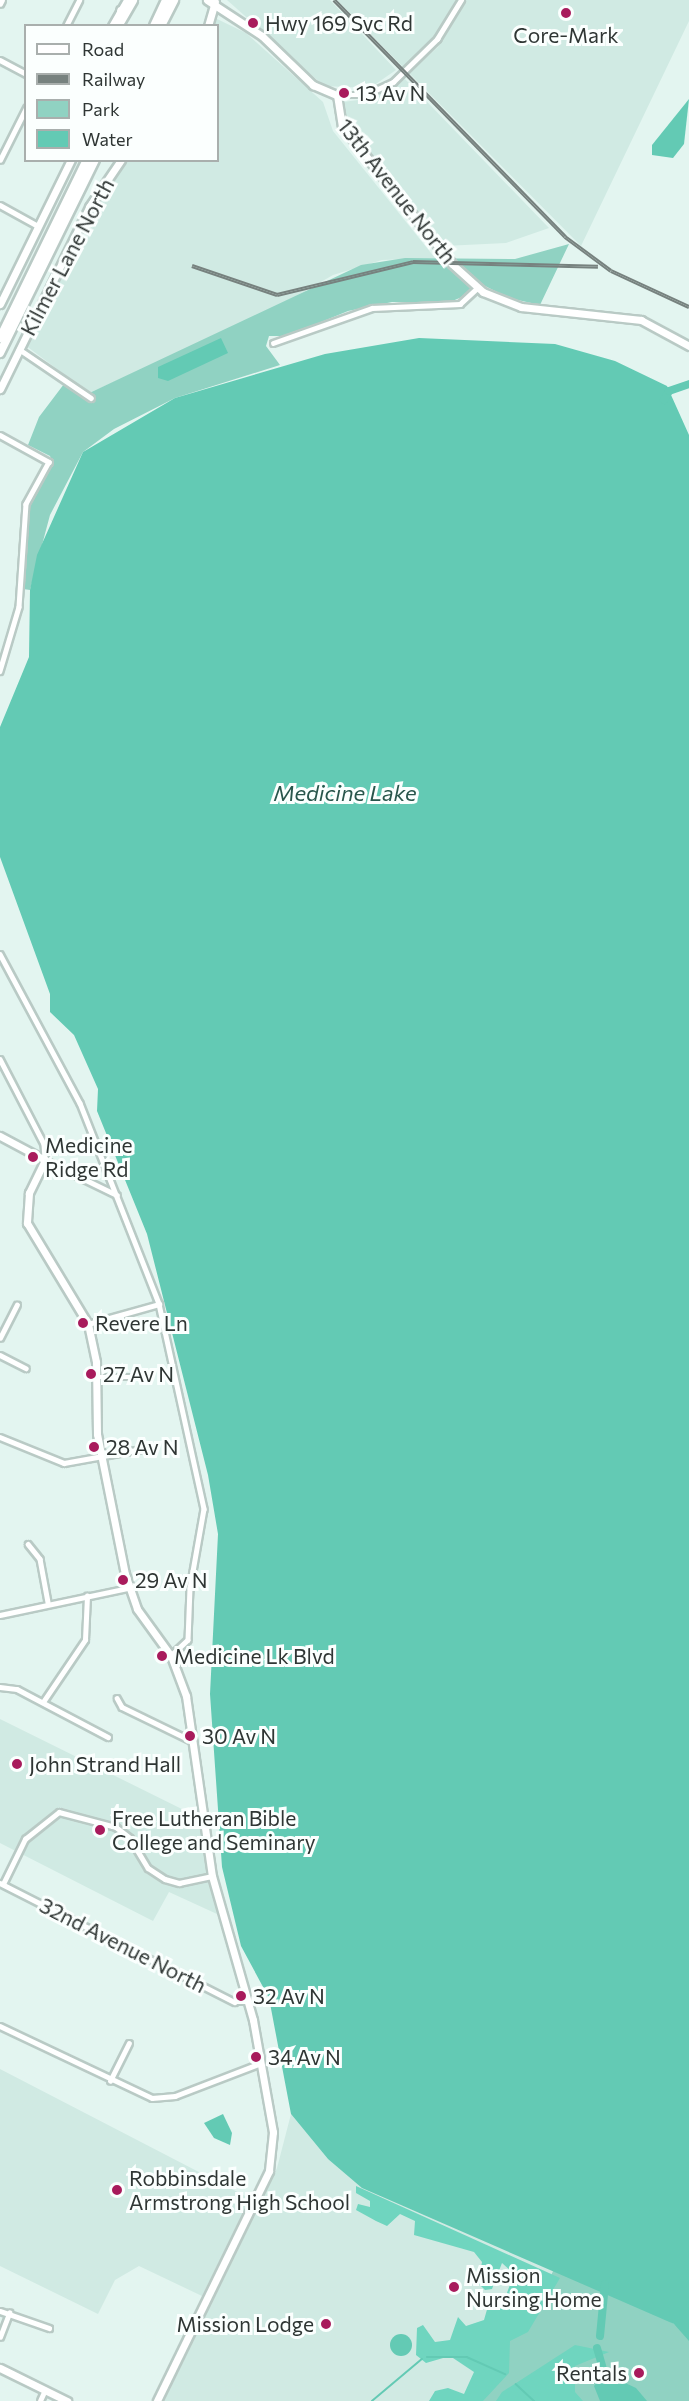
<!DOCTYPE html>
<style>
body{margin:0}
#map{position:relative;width:689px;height:2401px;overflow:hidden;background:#e3f5f0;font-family:Commissioner,sans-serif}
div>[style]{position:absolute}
.built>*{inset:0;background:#d0eae3}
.green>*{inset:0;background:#90d2c2}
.forest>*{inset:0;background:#6fd5bf}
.water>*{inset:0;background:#63cab4}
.round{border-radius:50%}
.stream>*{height:1.5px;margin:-0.75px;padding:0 0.75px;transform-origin:0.75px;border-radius:0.75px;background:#63cab4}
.river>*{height:8px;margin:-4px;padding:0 4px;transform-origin:4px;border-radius:4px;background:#63cab4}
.roads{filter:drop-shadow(2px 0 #b9cac5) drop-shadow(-2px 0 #b9cac5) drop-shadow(0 2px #b9cac5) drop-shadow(0 -2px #b9cac5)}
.street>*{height:4.5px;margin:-2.25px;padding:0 2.25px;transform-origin:2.25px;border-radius:2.25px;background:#fff}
.secondary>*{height:7px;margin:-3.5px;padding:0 3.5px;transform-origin:3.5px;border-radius:3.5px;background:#fff}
.highway>*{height:8px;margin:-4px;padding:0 4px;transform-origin:4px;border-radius:4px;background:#fff}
.rail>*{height:4px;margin-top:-2px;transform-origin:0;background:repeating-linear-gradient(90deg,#fbfffe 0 4.5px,#77827f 0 9px);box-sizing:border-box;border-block:2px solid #77827f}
.dots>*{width:16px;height:16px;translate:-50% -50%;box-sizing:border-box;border:3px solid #fbfffe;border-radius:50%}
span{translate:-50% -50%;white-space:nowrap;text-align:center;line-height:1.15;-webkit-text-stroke:6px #fbfffe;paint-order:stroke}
.poi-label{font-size:21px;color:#2f3634}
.left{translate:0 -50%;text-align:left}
.right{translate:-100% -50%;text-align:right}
.street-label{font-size:21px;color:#2f3634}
.water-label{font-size:22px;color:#29564c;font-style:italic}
.legend{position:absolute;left:24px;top:24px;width:195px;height:138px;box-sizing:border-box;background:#fbfffe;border:2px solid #a9afad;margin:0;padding:8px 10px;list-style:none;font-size:18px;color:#2f3634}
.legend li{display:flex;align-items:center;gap:12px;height:30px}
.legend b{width:30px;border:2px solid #a9afad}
</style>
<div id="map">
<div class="built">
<i style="clip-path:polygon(227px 0,330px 0,396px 70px,370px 88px,324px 86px)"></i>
<i style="clip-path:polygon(337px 0,457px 0,430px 43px,403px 67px)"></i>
<i style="clip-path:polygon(466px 0,689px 0,689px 21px,581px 246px,409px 73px,438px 47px)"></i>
<i style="clip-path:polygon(217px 19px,246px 33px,323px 102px,333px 131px,435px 258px,382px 260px,333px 275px,260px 317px,89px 393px,25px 345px,100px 195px,127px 161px,218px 160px,218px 26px,212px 25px)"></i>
<i style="clip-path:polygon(405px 79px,549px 228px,506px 243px,444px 246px,342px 115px,343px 102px,373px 98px)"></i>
<i style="clip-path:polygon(0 1719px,198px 1817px,217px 1914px,169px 1892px,153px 1921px,0 1843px)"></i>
<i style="clip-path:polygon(0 2069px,251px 2199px,202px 2296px,139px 2266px,115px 2280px,98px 2314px,0 2266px)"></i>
<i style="clip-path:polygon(291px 2114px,328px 2159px,554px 2269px,533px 2314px,472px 2401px,161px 2401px,277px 2168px)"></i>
</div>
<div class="green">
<i style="clip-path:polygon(569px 244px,540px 305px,509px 298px,477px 282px,469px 294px,450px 302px,392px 302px,348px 311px,287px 336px,269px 336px,266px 346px,280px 365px,175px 398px,114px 429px,83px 452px,50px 515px,30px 590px,23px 589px,29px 505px,53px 464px,50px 456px,28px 445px,39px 417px,64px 384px,83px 396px,361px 265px,405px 258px,515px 259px)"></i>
<i style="clip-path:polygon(554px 2269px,617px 2293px,689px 2332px,689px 2401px,472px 2401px,496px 2338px,533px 2314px)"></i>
</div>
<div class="forest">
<i style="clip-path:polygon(356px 2186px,560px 2278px,528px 2332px,510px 2341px,509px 2373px,483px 2401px,429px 2401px,435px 2391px,448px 2388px,464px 2394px,474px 2372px,450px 2356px,426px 2363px,416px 2355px,417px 2328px,423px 2325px,435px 2342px,450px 2340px,458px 2317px,466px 2326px,484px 2320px,488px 2306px,505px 2298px,514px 2274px,502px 2263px,492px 2289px,485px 2290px,478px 2283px,482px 2262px,474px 2252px,414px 2235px,415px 2221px,400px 2214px,387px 2226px,376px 2221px,356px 2210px,358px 2204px,370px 2207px,370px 2201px,356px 2193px)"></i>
<i style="clip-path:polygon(575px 2345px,609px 2352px,575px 2366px,575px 2392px,583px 2401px,496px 2401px,502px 2392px)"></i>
</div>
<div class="water">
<i style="clip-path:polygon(689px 99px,684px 144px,673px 158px,652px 155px,652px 145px)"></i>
<i style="clip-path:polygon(221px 338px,228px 353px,168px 381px,158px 378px,158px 367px)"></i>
<i style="clip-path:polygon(419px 338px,555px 344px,615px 361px,667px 386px,689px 435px,689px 2341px,674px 2324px,362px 2188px,328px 2159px,291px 2114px,269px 1998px,241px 1946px,222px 1867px,210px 1694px,218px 1534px,208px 1475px,147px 1234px,97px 1111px,98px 1089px,74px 1035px,50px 1012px,50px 994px,0 857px,0 727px,29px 657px,30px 590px,37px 555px,83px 452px,175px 398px,325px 354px)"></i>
<i style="clip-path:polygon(223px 2114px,232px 2133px,230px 2145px,214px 2138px,204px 2123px)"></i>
<i class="round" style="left:390px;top:2334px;width:22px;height:22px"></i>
<i style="clip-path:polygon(604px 2373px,636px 2388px,647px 2401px,600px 2401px,594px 2386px)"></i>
</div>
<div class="stream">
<i style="left:427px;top:2357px;width:40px"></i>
<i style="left:467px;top:2357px;width:42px;rotate:24.1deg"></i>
<i style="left:516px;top:2384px;width:25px;rotate:43deg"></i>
<i style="left:372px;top:2401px;width:65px;rotate:-40deg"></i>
</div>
<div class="river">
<i style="left:664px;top:400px;width:10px;rotate:-61deg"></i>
<i style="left:669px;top:391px;width:21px;rotate:-19deg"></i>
<i style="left:600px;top:2336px;width:52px;rotate:-84.5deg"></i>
<i style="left:597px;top:2348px;width:26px;rotate:74deg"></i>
</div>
<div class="roads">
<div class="street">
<i style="left:0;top:4px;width:4px;rotate:-63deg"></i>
<i style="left:66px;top:26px;width:29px;rotate:-63deg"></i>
<i style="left:0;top:60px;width:30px;rotate:28deg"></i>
<i style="left:337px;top:95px;width:28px"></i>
<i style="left:365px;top:95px;width:31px;rotate:-25deg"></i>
<i style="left:393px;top:82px;width:62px;rotate:-44.3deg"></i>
<i style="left:437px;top:39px;width:46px;rotate:-58.4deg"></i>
<i style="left:0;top:160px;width:58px;rotate:-63.4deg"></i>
<i style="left:0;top:205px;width:43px;rotate:28.9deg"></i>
<i style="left:273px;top:343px;width:105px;rotate:-19.5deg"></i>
<i style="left:372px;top:308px;width:88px;rotate:-2.6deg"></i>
<i style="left:460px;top:304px;width:23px;rotate:-43deg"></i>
<i style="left:19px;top:349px;width:87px;rotate:34.2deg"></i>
<i style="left:0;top:435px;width:56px;rotate:28.9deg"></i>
<i style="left:49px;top:462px;width:48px;rotate:118.7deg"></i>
<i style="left:26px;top:504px;width:103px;rotate:93.9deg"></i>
<i style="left:19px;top:607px;width:67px;rotate:106.5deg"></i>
<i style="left:0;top:954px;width:169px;rotate:61.8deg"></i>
<i style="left:80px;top:1103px;width:216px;rotate:68.5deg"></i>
<i style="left:159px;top:1304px;width:210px;rotate:77.6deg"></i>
<i style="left:204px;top:1509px;width:80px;rotate:100deg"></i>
<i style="left:190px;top:1588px;width:52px;rotate:92.2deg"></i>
<i style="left:188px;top:1640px;width:23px;rotate:137deg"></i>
<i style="left:0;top:1059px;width:96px;rotate:62.6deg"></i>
<i style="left:44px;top:1144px;width:16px;rotate:86deg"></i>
<i style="left:45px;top:1160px;width:80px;rotate:25.9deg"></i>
<i style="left:88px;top:1324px;width:74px;rotate:-15.7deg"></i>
<i style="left:0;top:1338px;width:37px;rotate:-63deg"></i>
<i style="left:0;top:1355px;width:29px;rotate:27deg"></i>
<i style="left:97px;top:1377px;width:36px"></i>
<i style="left:0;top:1437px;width:69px;rotate:22.1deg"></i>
<i style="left:64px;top:1463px;width:84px;rotate:-10.2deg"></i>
<i style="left:28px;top:1544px;width:19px;rotate:51deg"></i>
<i style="left:40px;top:1559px;width:44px;rotate:79.5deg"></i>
<i style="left:0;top:1615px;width:131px;rotate:-11.9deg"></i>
<i style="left:0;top:1687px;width:17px;rotate:7deg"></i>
<i style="left:17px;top:1689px;width:103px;rotate:27.8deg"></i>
<i style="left:117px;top:1698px;width:10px;rotate:61deg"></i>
<i style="left:122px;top:1707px;width:78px;rotate:25.9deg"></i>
<i style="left:43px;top:1702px;width:75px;rotate:-55.9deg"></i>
<i style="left:85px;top:1640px;width:44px;rotate:-87.4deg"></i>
<i style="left:0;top:1883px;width:263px;rotate:26.9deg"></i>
<i style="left:235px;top:2002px;width:12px"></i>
<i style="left:3px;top:1884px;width:50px;rotate:-63.9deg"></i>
<i style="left:25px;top:1839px;width:43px;rotate:-38.5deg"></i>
<i style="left:59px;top:1812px;width:59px;rotate:14.7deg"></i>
<i style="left:116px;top:1827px;width:18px;rotate:38deg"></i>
<i style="left:130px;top:1838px;width:35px;rotate:59deg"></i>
<i style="left:148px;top:1868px;width:20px;rotate:33deg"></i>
<i style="left:165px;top:1879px;width:15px;rotate:16deg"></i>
<i style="left:179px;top:1883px;width:34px;rotate:-12deg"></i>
<i style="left:0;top:2026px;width:168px;rotate:25.3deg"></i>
<i style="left:152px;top:2098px;width:23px;rotate:-5deg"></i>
<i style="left:175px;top:2096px;width:92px;rotate:-21deg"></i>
<i style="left:110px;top:2081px;width:42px;rotate:-63.4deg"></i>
<i style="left:0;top:2311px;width:52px;rotate:19.1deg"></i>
<i style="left:0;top:2337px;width:26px;rotate:-69deg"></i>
<i style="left:40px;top:2401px;width:12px;rotate:-66deg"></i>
</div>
<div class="secondary">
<i style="left:207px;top:0;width:66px;rotate:33.2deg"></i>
<i style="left:262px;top:36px;width:71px;rotate:43.9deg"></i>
<i style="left:313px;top:85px;width:26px;rotate:23deg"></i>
<i style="left:337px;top:95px;width:31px;rotate:81deg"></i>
<i style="left:342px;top:126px;width:176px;rotate:51.4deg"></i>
<i style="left:452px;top:264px;width:42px;rotate:42.1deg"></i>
<i style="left:483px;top:292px;width:41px;rotate:21.5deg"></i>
<i style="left:521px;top:307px;width:121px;rotate:6.2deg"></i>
<i style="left:641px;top:320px;width:55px;rotate:28.4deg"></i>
<i style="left:121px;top:21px;width:24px;rotate:-60deg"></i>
<i style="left:112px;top:26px;width:30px;rotate:-60deg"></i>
<i style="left:208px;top:26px;width:25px;rotate:-74deg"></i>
<i style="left:0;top:304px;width:161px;rotate:-63.8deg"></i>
<i style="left:0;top:389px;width:203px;rotate:-63.9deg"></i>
<i style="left:89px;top:207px;width:57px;rotate:-55.8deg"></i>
<i style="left:0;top:1136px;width:51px;rotate:28.1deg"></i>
<i style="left:45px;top:1160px;width:37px;rotate:116deg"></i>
<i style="left:29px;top:1193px;width:30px;rotate:94deg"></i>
<i style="left:27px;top:1223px;width:118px;rotate:58.9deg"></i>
<i style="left:88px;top:1324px;width:39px;rotate:78deg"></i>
<i style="left:96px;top:1362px;width:72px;rotate:89.2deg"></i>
<i style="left:97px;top:1434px;width:143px;rotate:78.7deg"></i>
<i style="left:125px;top:1574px;width:37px;rotate:71deg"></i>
<i style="left:137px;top:1609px;width:58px;rotate:54.1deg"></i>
<i style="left:171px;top:1656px;width:43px;rotate:69.4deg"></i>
<i style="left:186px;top:1696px;width:182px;rotate:81.8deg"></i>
<i style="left:212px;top:1876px;width:150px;rotate:74.1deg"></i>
<i style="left:253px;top:2020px;width:114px;rotate:79.9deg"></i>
<i style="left:273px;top:2132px;width:39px;rotate:96deg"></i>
<i style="left:269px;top:2171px;width:256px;rotate:116deg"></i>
<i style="left:0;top:2368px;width:75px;rotate:26.2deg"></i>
</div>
<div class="highway">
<i style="left:119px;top:26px;width:15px;rotate:-82deg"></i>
<i style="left:154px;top:26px;width:29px;rotate:-65deg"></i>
<i style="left:161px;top:26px;width:29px;rotate:-63deg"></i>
<i style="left:0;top:338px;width:198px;rotate:-64deg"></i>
<i style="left:0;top:353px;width:215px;rotate:-63.8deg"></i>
</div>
</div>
<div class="rail">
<i style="left:334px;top:0;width:331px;rotate:45.7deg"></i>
<i style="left:565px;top:237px;width:57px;rotate:36.5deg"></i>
<i style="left:611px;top:271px;width:86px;rotate:24.8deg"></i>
<i style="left:192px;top:266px;width:90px;rotate:18.8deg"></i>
<i style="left:277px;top:295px;width:140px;rotate:-13.6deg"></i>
<i style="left:413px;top:262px;width:185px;rotate:1.5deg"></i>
</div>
<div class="dots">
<i style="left:566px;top:13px;background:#a81b5c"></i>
<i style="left:253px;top:23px;background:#a81b5c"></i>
<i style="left:344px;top:93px;background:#a81b5c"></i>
<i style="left:33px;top:1157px;background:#a81b5c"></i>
<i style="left:83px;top:1323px;background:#a81b5c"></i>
<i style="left:91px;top:1374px;background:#a81b5c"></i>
<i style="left:94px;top:1447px;background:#a81b5c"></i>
<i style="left:123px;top:1580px;background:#a81b5c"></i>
<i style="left:162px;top:1656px;background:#a81b5c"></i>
<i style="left:190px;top:1736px;background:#a81b5c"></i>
<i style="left:17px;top:1764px;background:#a81b5c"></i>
<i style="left:100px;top:1830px;background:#a81b5c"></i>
<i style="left:241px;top:1996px;background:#a81b5c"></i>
<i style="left:256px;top:2057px;background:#a81b5c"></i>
<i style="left:117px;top:2190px;background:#a81b5c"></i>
<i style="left:454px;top:2287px;background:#a81b5c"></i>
<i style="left:326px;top:2324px;background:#a81b5c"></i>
<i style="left:639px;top:2373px;background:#a81b5c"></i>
</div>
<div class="poi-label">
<span class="left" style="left:265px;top:23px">Hwy 169 Svc Rd</span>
<span style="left:566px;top:35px">Core-Mark</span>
<span class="left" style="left:356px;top:93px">13 Av N</span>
<span class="left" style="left:45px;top:1157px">Medicine<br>Ridge Rd</span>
<span class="left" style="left:95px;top:1323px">Revere Ln</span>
<span class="left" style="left:103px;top:1374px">27 Av N</span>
<span class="left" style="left:106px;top:1447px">28 Av N</span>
<span class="left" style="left:135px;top:1580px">29 Av N</span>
<span class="left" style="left:174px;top:1656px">Medicine Lk Blvd</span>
<span class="left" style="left:202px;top:1736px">30 Av N</span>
<span class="left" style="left:29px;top:1764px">John Strand Hall</span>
<span class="left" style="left:112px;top:1830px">Free Lutheran Bible<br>College and Seminary</span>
<span class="left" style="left:253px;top:1996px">32 Av N</span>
<span class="left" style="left:268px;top:2057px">34 Av N</span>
<span class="left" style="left:129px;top:2190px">Robbinsdale<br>Armstrong High School</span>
<span class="left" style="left:466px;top:2287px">Mission<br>Nursing Home</span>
<span class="right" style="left:314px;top:2324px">Mission Lodge</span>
<span class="right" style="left:627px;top:2373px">Rentals</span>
</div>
<div class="street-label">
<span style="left:397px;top:191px;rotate:52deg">13th Avenue North</span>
<span style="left:67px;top:257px;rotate:-62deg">Kilmer Lane North</span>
<span style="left:123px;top:1945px;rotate:27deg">32nd Avenue North</span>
</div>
<div class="water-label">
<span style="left:345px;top:793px">Medicine Lake</span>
</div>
<ul class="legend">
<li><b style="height:8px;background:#fff"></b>Road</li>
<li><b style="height:8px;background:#77827f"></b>Railway</li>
<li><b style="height:16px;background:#90d2c2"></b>Park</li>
<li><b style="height:16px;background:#63cab4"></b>Water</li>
</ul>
</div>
